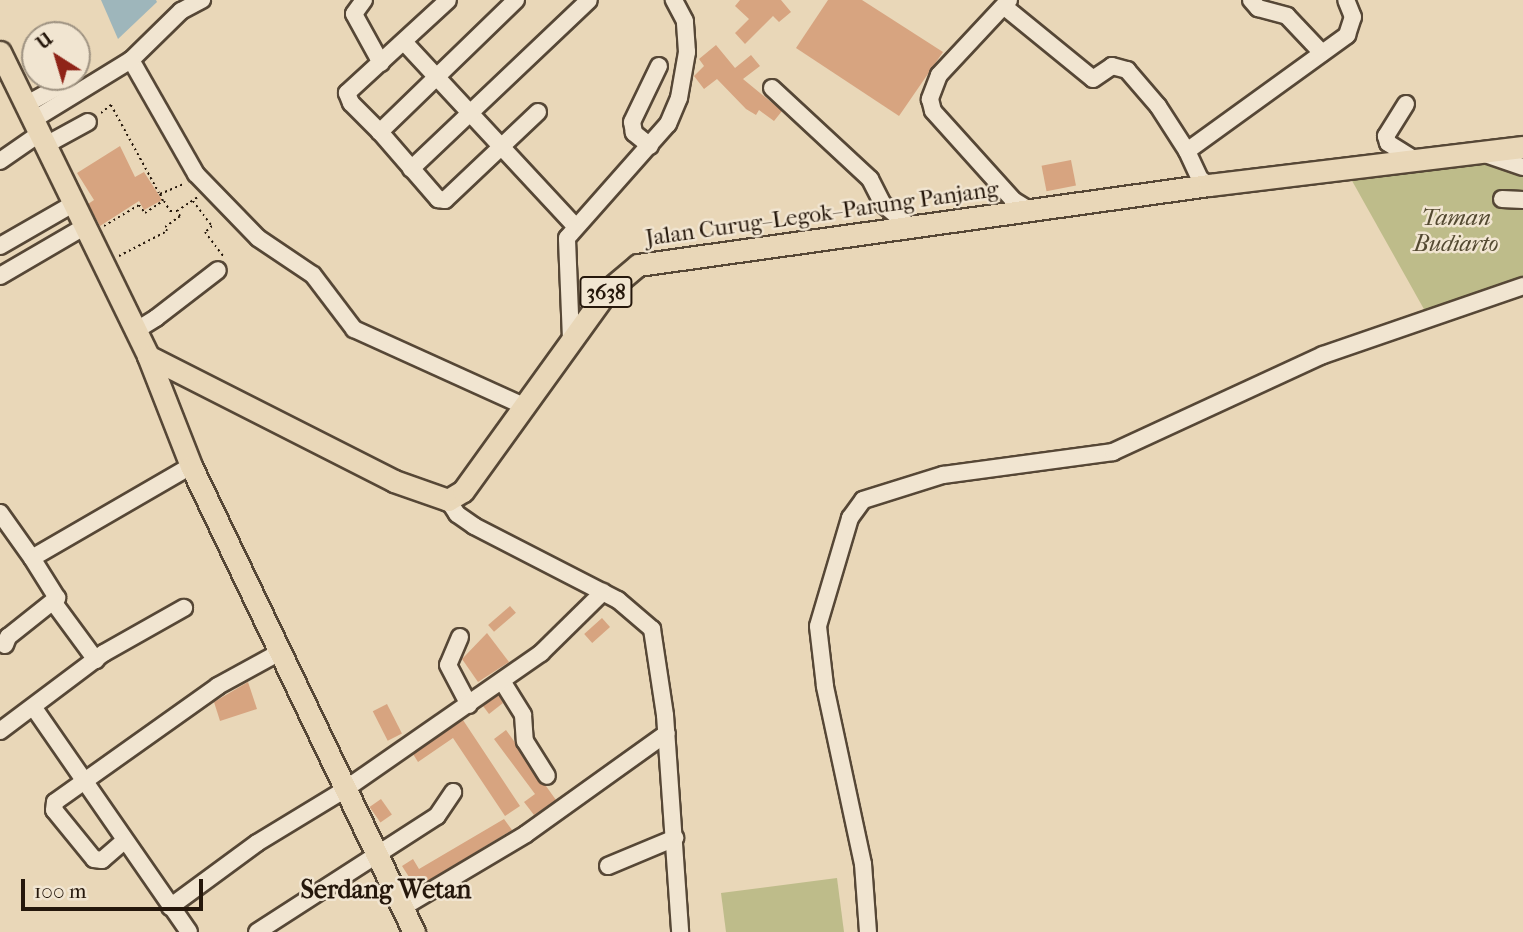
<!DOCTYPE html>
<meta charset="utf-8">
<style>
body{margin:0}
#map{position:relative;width:1523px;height:932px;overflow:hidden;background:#e9d7b8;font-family:"IM FELL French Canon",serif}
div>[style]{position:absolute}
.green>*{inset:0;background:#bebc8a}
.water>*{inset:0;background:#9eb6bb}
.building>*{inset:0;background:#d7a480;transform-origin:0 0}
.path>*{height:2px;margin-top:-1px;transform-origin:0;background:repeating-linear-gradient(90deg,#25170b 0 2px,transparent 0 5.5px)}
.roads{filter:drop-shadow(2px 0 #564736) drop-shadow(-2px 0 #564736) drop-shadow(0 2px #564736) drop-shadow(0 -2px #564736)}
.minor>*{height:16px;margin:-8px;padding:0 8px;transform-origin:8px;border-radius:8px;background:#f1e5d1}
.major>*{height:21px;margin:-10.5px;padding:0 10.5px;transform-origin:10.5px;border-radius:10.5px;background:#e9d7b8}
span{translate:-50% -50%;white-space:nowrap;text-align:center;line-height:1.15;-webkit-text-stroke:5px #f1e5d1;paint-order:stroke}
.shield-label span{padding:2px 5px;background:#f1e5d1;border:2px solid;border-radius:5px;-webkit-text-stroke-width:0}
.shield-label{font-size:21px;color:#25170b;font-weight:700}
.street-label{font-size:23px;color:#25170b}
.park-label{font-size:23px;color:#534931;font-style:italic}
.quarter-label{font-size:26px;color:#25170b;font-weight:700}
.north{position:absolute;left:21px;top:21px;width:70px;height:70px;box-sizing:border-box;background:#f1e5d1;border:2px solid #9f9382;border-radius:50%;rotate:323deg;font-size:19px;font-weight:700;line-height:28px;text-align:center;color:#25170b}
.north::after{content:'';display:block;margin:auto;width:24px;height:32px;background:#8f2418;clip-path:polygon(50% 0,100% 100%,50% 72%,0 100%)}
.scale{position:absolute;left:21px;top:879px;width:182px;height:32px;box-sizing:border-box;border:4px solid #25170b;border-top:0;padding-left:9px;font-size:21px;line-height:24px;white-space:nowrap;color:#25170b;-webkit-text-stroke:5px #f1e5d1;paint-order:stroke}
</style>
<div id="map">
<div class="green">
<i style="clip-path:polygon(1480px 161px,1523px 175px,1523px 280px,1425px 311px,1351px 179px)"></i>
<i style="clip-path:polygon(837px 878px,844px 932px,726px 932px,721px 893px)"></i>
</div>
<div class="water">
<i style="clip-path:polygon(101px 0,156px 0,157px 2px,118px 39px)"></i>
</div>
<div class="building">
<i style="clip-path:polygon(740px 0,781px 0,791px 12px,779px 22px,773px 16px,745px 44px,735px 33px,749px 19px,735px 6px)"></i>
<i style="clip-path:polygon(828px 0,862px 0,943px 52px,899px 116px,796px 48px)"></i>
<i style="clip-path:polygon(716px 45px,735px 68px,751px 55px,760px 66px,743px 79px,782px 111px,774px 121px,759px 110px,756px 115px,746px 109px,717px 79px,704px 89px,694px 76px,704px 66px,699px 59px)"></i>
<i style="clip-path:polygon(120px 146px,135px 177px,144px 172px,162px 200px,144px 210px,139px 201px,100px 226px,88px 204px,94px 200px,77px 173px)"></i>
<i style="left:1071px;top:160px;width:26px;height:30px;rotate:79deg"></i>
<i style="left:510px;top:606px;width:9px;height:29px;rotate:49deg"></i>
<i style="left:602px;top:618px;width:12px;height:24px;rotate:48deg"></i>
<i style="clip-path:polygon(487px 633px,509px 662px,478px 682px,462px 659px)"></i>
<i style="clip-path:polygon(248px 682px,257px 709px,220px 721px,214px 702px)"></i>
<i style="clip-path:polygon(499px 695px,503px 703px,489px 714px,483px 706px)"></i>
<i style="left:387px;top:704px;width:33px;height:16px;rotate:63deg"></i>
<i style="clip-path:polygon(463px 720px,520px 806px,505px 816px,453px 738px,418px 762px,413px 754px)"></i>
<i style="clip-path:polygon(506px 730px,556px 800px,534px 815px,524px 802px,535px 794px,494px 739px)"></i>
<i style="left:381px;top:799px;width:19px;height:14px;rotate:55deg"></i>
<i style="clip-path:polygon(504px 819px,512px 830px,416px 888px,402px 866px,413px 859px,419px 869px)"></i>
</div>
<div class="path">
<i style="left:101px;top:113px;width:13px;rotate:-39deg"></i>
<i style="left:111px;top:105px;width:100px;rotate:61.4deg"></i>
<i style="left:164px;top:201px;width:12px;rotate:59deg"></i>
<i style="left:170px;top:211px;width:7px"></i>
<i style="left:177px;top:211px;width:27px;rotate:-34deg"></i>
<i style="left:193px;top:201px;width:31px;rotate:53deg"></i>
<i style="left:212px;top:226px;width:9px;rotate:139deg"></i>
<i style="left:205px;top:232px;width:31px;rotate:53deg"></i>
<i style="left:104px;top:226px;width:41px;rotate:-31deg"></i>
<i style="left:139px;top:205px;width:10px;rotate:53deg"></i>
<i style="left:145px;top:213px;width:22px;rotate:-34deg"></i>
<i style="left:163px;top:201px;width:8px;rotate:-113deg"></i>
<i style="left:160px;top:194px;width:26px;rotate:-23deg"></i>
<i style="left:119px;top:256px;width:54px;rotate:-27.5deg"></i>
<i style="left:167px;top:231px;width:4px;rotate:-117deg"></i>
<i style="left:165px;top:227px;width:19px;rotate:-36deg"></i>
<i style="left:180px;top:216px;width:6px;rotate:-121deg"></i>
</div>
<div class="roads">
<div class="minor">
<i style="left:364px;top:0;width:17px;rotate:126deg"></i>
<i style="left:354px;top:14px;width:56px;rotate:61.1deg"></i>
<i style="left:516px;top:0;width:190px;rotate:135.9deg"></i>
<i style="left:380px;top:132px;width:89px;rotate:49.1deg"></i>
<i style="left:438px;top:199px;width:7px;rotate:8deg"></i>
<i style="left:445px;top:200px;width:128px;rotate:-43.4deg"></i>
<i style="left:1009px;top:0;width:103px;rotate:133deg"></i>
<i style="left:939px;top:75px;width:26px;rotate:111deg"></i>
<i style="left:930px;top:99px;width:12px;rotate:76deg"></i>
<i style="left:933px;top:111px;width:120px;rotate:48deg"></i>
<i style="left:1013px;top:200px;width:22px;rotate:32deg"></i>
<i style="left:1251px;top:0;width:11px;rotate:49deg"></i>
<i style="left:1258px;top:8px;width:30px;rotate:15deg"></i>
<i style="left:1287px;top:16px;width:51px;rotate:46.6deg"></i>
<i style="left:1006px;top:8px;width:112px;rotate:39.2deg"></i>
<i style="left:1093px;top:79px;width:23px;rotate:-34deg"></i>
<i style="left:1112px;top:66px;width:16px;rotate:15deg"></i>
<i style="left:1127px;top:70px;width:48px;rotate:49.3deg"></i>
<i style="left:1158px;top:106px;width:54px;rotate:57.2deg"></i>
<i style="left:405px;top:43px;width:250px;rotate:47.1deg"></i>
<i style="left:131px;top:60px;width:131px;rotate:60.3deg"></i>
<i style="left:196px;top:174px;width:89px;rotate:45.9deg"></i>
<i style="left:258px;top:238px;width:66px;rotate:33.9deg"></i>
<i style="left:313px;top:275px;width:68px;rotate:52.8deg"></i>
<i style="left:354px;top:329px;width:187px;rotate:24.4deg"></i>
<i style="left:772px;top:88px;width:134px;rotate:42.9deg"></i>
<i style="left:870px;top:179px;width:28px;rotate:63deg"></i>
<i style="left:883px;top:204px;width:34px;rotate:40deg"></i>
<i style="left:27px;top:104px;width:46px;rotate:-28.8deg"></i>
<i style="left:1406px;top:104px;width:38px;rotate:122deg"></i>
<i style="left:1386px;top:136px;width:7px;rotate:74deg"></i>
<i style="left:1388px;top:143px;width:34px;rotate:32deg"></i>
<i style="left:33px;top:120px;width:115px;rotate:-31.5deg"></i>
<i style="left:131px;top:60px;width:70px;rotate:-44.4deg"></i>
<i style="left:181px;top:11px;width:24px;rotate:-28deg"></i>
<i style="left:380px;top:132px;width:41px;rotate:-135deg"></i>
<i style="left:351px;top:103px;width:11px;rotate:-112deg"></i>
<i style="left:347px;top:93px;width:137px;rotate:-42.6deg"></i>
<i style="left:44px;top:146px;width:50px;rotate:-28.6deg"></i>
<i style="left:650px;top:146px;width:21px;rotate:-141deg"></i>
<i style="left:634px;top:133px;width:11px;rotate:-100deg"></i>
<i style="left:632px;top:122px;width:62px;rotate:-64.3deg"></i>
<i style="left:1485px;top:154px;width:40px;rotate:18.9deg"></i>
<i style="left:0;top:161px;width:47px;rotate:-34.7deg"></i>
<i style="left:411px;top:169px;width:245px;rotate:-43.5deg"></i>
<i style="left:1209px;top:185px;width:11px;rotate:-146deg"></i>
<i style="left:1200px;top:179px;width:31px;rotate:-115deg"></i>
<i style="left:1187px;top:151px;width:198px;rotate:-35.9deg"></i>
<i style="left:1347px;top:35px;width:19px;rotate:-72deg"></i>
<i style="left:1353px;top:17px;width:18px;rotate:-112deg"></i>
<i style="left:1502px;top:199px;width:21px;rotate:3deg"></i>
<i style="left:0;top:246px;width:84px;rotate:-29.9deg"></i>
<i style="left:0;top:276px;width:97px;rotate:-30.3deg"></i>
<i style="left:133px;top:326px;width:7px;rotate:16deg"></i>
<i style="left:140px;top:328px;width:19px;rotate:-32deg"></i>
<i style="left:156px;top:318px;width:78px;rotate:-37.7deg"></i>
<i style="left:571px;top:339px;width:101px;rotate:-92.3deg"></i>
<i style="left:567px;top:238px;width:152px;rotate:-48.5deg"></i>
<i style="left:668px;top:124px;width:28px;rotate:-67deg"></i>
<i style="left:679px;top:98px;width:47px;rotate:-80.1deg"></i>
<i style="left:687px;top:52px;width:31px;rotate:-94deg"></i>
<i style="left:685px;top:21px;width:24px;rotate:-118deg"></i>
<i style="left:448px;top:500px;width:17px;rotate:57deg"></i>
<i style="left:457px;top:514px;width:21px;rotate:35deg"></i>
<i style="left:474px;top:526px;width:162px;rotate:27.2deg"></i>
<i style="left:618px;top:600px;width:45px;rotate:40.5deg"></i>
<i style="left:652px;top:629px;width:87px;rotate:81.4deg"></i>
<i style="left:665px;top:715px;width:218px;rotate:86deg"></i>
<i style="left:0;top:513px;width:55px;rotate:54.6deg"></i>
<i style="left:32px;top:558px;width:184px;rotate:-30.1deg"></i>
<i style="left:54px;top:603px;width:71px;rotate:53.6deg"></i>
<i style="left:460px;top:637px;width:30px;rotate:113deg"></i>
<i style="left:448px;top:665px;width:45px;rotate:62.3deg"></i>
<i style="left:5px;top:645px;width:9px;rotate:-69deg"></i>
<i style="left:8px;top:637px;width:63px;rotate:-38.5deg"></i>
<i style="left:57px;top:598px;width:47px;rotate:-122deg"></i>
<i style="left:502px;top:681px;width:40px;rotate:58deg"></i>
<i style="left:523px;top:715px;width:26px;rotate:86deg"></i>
<i style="left:525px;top:741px;width:41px;rotate:57.8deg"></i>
<i style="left:34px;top:708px;width:272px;rotate:55.3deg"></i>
<i style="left:0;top:731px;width:130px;rotate:-36.9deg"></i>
<i style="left:104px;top:653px;width:92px;rotate:-29.4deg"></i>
<i style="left:124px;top:841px;width:29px;rotate:139deg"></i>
<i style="left:102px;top:860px;width:8px;rotate:-173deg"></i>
<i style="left:94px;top:859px;width:63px;rotate:-129.2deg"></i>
<i style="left:54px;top:810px;width:8px;rotate:-83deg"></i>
<i style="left:55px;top:802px;width:200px;rotate:-35.4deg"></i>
<i style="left:218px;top:686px;width:71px;rotate:-28.7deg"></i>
<i style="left:608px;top:866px;width:73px;rotate:-22.7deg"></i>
<i style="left:170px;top:907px;width:108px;rotate:-36.3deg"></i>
<i style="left:257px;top:843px;width:102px;rotate:-31.3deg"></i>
<i style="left:344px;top:790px;width:240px;rotate:-34.8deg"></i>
<i style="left:541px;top:653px;width:87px;rotate:-44.5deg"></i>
<i style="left:402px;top:908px;width:144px;rotate:-30.8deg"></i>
<i style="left:526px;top:834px;width:173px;rotate:-35.6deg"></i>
<i style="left:257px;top:932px;width:214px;rotate:-32.8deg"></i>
<i style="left:437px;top:816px;width:29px;rotate:-56deg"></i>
<i style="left:868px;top:932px;width:68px;rotate:-94.2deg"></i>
<i style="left:863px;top:864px;width:182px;rotate:-102.1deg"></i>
<i style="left:825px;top:686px;width:60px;rotate:-96.7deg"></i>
<i style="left:818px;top:626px;width:113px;rotate:-73.5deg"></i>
<i style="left:850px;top:518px;width:22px;rotate:-54deg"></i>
<i style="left:863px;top:500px;width:84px;rotate:-17.4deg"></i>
<i style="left:943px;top:475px;width:172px;rotate:-7.7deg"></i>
<i style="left:1113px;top:452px;width:231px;rotate:-24.8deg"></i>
<i style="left:1323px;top:355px;width:212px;rotate:-19deg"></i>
</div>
<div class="major">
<i style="left:0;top:52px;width:338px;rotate:64deg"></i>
<i style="left:148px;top:356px;width:276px;rotate:26.9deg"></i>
<i style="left:394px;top:481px;width:57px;rotate:19.4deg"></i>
<i style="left:448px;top:500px;width:17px;rotate:-31deg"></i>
<i style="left:463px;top:491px;width:246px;rotate:-54.2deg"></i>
<i style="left:607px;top:291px;width:40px;rotate:-40deg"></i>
<i style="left:638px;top:265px;width:577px;rotate:-7.98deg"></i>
<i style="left:1209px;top:185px;width:316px;rotate:-6.9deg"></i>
<i style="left:148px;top:356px;width:118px;rotate:68.6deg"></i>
<i style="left:191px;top:466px;width:517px;rotate:64.43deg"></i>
</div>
</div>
<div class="shield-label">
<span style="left:606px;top:292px">3638</span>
</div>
<div class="street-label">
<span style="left:822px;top:214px;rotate:-8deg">Jalan Curug–Legok–Parung Panjang</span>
</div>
<div class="park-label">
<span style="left:1456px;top:231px">Taman<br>Budiarto</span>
</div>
<div class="quarter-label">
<span style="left:386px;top:890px">Serdang Wetan</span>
</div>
<div class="north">U</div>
<div class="scale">100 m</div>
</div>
